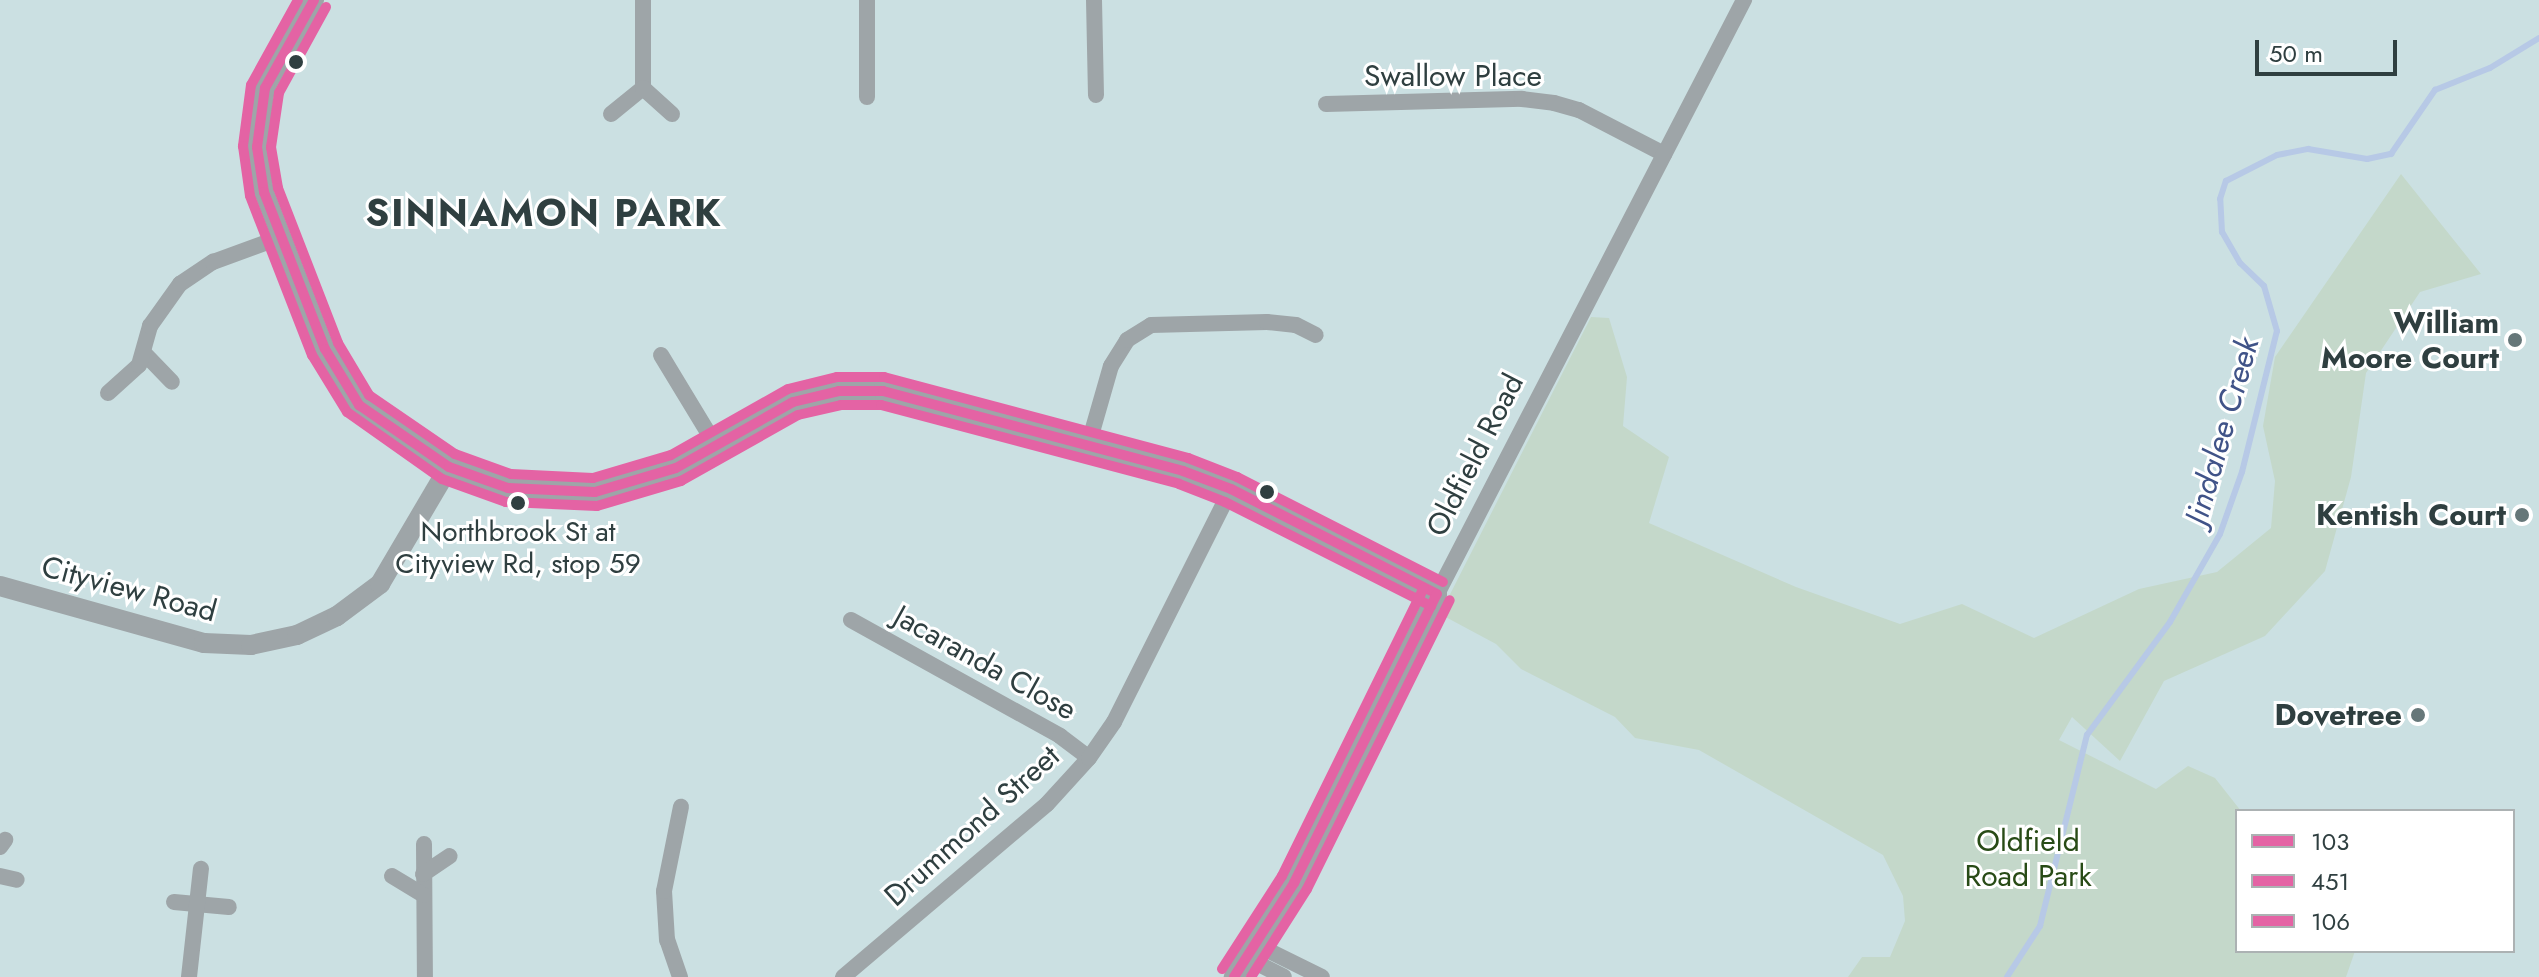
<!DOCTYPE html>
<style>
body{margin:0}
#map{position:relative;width:2539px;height:977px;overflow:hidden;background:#cbe0e2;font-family:Jost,sans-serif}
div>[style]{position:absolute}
.green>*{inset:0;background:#c4d8ca}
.stream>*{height:6px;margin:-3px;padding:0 3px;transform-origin:3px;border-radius:3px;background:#b7c9e6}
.minor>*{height:16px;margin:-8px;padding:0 8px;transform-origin:8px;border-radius:8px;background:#9ea5a8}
.tertiary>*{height:20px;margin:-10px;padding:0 10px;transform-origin:10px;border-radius:10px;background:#9ea5a8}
.bus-1>*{height:10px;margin:-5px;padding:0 5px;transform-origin:5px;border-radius:5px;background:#e463a4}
.bus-2>*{height:10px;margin:-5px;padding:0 5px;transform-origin:5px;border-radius:5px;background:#e463a4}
.bus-3>*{height:10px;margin:-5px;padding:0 5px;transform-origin:5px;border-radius:5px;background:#e463a4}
.dots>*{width:22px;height:22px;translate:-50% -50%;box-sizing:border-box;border:4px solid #fff;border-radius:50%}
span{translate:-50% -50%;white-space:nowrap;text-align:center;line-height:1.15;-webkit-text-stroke:6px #fff;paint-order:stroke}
.bus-label{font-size:28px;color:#2f3f40}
.street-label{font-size:30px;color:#2f3f40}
.poi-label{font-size:30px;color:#2f3f40;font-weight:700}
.right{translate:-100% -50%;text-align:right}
.park-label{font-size:30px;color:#284b16}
.water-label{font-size:32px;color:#405388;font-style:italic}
.district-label{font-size:38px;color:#2f3f40;font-weight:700;letter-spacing:2px}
.legend{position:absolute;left:2235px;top:809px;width:280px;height:144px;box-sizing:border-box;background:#fff;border:2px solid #acb2b3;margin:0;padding:10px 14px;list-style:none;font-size:24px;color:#2f3f40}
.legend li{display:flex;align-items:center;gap:16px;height:40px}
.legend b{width:40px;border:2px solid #acb2b3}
.scale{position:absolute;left:2255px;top:40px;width:142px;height:36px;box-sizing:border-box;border:4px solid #2f3f40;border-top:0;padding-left:10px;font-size:24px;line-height:28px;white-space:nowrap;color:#2f3f40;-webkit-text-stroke:6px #fff;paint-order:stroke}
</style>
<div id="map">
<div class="green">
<i style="clip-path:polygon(2401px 174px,2481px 274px,2420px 292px,2366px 373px,2351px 477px,2325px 571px,2265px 636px,2164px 681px,2120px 761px,2072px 717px,2059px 740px,2156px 789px,2188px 766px,2215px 778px,2241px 811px,2237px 811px,2237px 951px,2355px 951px,2346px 977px,1848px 977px,1862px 957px,1890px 957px,1905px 921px,1903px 896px,1883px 855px,1699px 750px,1635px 738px,1615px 717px,1521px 669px,1496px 644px,1440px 614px,1591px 317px,1609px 318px,1627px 377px,1623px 426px,1669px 457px,1649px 523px,1796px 587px,1900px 624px,1962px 604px,2034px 638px,2139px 589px,2217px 572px,2271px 528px,2275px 481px,2263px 426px,2275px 357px)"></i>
</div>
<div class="stream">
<i style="left:2007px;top:977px;width:61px;rotate:-57.1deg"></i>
<i style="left:2040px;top:926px;width:197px;rotate:-76.2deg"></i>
<i style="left:2087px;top:735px;width:140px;rotate:-53.7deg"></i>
<i style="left:2170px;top:622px;width:101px;rotate:-60.4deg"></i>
<i style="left:2220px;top:534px;width:66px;rotate:-70.5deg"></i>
<i style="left:2242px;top:472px;width:145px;rotate:-76.1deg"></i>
<i style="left:2277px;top:331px;width:47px;rotate:-106.1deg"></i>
<i style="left:2264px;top:286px;width:33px;rotate:-136deg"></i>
<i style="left:2240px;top:263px;width:36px;rotate:-120deg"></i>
<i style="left:2222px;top:232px;width:33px;rotate:-93deg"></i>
<i style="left:2220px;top:199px;width:19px;rotate:-72deg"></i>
<i style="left:2226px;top:181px;width:57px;rotate:-27deg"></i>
<i style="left:2277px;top:155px;width:32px;rotate:-11deg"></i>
<i style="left:2308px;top:149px;width:60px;rotate:9.6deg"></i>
<i style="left:2367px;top:159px;width:25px;rotate:-12deg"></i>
<i style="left:2391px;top:154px;width:78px;rotate:-55.5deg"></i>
<i style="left:2435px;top:90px;width:59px;rotate:-21.8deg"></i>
<i style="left:2490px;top:68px;width:57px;rotate:-31.5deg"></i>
</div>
<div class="minor">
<i style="left:643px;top:0;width:88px;rotate:90deg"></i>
<i style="left:1094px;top:0;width:95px;rotate:88.8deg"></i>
<i style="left:867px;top:97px;width:97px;rotate:-90deg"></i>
<i style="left:1326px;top:104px;width:196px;rotate:-1.5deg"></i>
<i style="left:1522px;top:99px;width:32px;rotate:7deg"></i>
<i style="left:1554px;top:103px;width:26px;rotate:16deg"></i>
<i style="left:1579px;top:110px;width:96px;rotate:27.4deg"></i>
<i style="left:611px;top:114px;width:41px;rotate:-39.1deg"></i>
<i style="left:643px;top:88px;width:39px;rotate:42deg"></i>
<i style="left:144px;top:353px;width:40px;rotate:46deg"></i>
<i style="left:661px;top:355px;width:104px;rotate:58.8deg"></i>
<i style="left:108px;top:393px;width:42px;rotate:-42.1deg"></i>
<i style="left:139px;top:365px;width:41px;rotate:-74.2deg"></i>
<i style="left:150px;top:326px;width:52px;rotate:-54.5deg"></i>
<i style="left:180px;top:284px;width:40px;rotate:-34deg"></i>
<i style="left:213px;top:262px;width:72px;rotate:-20.2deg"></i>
<i style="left:1088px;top:446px;width:83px;rotate:-74deg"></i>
<i style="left:1111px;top:366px;width:31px;rotate:-58deg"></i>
<i style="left:1127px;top:340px;width:28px;rotate:-32deg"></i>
<i style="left:1151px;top:325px;width:116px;rotate:-1.5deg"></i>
<i style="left:1267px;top:322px;width:29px;rotate:6deg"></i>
<i style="left:1296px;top:325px;width:22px;rotate:27deg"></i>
<i style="left:1437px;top:594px;width:669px;rotate:-62.67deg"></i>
<i style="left:851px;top:620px;width:239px;rotate:29deg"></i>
<i style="left:1060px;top:736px;width:36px;rotate:37deg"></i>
<i style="left:424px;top:844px;width:133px;rotate:89.6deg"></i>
<i style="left:0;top:847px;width:9px;rotate:-54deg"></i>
<i style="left:423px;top:874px;width:32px;rotate:-34deg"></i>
<i style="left:0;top:876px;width:17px;rotate:13deg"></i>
<i style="left:392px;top:876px;width:37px;rotate:31deg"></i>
<i style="left:174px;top:902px;width:55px;rotate:5.2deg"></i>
<i style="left:1259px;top:946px;width:70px;rotate:26.2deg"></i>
<i style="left:1249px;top:959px;width:39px;rotate:27deg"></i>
<i style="left:189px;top:977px;width:109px;rotate:-83.7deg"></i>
<i style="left:680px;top:977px;width:39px;rotate:-109deg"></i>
<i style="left:667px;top:940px;width:49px;rotate:-93.5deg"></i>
<i style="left:664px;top:891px;width:86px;rotate:-78.6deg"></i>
<i style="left:843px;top:977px;width:267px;rotate:-40.3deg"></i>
<i style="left:1047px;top:804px;width:62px;rotate:-47.6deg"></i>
<i style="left:1089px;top:758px;width:44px;rotate:-55.2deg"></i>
<i style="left:1114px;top:722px;width:261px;rotate:-63.3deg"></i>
</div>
<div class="tertiary">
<i style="left:314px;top:0;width:101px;rotate:119.1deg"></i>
<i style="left:265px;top:88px;width:60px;rotate:97.7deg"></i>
<i style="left:257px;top:147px;width:46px;rotate:81.2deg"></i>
<i style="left:264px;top:192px;width:168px;rotate:68.8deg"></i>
<i style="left:325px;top:349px;width:66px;rotate:58.7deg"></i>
<i style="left:359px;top:405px;width:109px;rotate:34.6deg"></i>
<i style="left:449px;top:467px;width:63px;rotate:19.6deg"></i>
<i style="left:508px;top:488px;width:87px;rotate:2.6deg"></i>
<i style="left:595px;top:492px;width:84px;rotate:-16.5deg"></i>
<i style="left:676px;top:468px;width:134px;rotate:-29.4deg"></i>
<i style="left:793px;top:402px;width:47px;rotate:-13.4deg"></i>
<i style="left:839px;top:391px;width:44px"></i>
<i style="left:883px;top:391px;width:310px;rotate:14.9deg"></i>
<i style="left:1183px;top:471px;width:51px;rotate:20.6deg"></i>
<i style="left:1231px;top:489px;width:231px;rotate:27deg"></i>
<i style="left:1437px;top:594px;width:322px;rotate:116.3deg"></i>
<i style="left:1294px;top:883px;width:112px;rotate:122.6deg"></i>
<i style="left:0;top:586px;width:212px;rotate:15.6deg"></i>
<i style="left:204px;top:643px;width:47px;rotate:2.4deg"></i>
<i style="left:251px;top:645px;width:47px;rotate:-12.3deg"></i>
<i style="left:297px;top:635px;width:44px;rotate:-25.4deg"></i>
<i style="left:337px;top:616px;width:54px;rotate:-36.7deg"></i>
<i style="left:380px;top:584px;width:136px;rotate:-59.5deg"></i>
</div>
<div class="bus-1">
<i style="left:314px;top:0;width:101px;rotate:119.1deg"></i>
<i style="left:265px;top:88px;width:60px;rotate:97.7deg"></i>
<i style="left:257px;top:147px;width:46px;rotate:81.2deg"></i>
<i style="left:264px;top:192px;width:168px;rotate:68.8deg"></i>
<i style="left:325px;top:349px;width:66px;rotate:58.7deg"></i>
<i style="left:359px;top:405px;width:109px;rotate:34.6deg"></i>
<i style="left:449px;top:467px;width:63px;rotate:19.6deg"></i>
<i style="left:508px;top:488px;width:87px;rotate:2.6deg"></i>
<i style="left:595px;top:492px;width:84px;rotate:-16.5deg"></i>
<i style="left:676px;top:468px;width:134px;rotate:-29.4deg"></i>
<i style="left:793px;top:402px;width:47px;rotate:-13.4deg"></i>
<i style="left:839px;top:391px;width:44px"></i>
<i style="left:883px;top:391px;width:310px;rotate:14.9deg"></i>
<i style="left:1183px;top:471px;width:51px;rotate:20.6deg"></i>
<i style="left:1231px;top:489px;width:231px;rotate:27deg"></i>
<i style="left:1234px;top:977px;width:112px;rotate:-57.4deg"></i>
<i style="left:1294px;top:883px;width:322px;rotate:-63.7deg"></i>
</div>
<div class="bus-2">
<i style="left:298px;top:0;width:97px;rotate:118.9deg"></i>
<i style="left:251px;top:85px;width:62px;rotate:97.5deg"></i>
<i style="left:243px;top:146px;width:50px;rotate:82deg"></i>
<i style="left:250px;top:196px;width:171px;rotate:68.7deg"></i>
<i style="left:312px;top:355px;width:67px;rotate:58.4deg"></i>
<i style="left:347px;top:412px;width:116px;rotate:35.2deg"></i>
<i style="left:442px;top:479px;width:68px;rotate:19.8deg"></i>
<i style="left:506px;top:502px;width:91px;rotate:2.5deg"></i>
<i style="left:597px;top:506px;width:88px;rotate:-16.6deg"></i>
<i style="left:681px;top:481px;width:134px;rotate:-29.4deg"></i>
<i style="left:798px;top:415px;width:44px;rotate:-13.1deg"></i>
<i style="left:841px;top:405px;width:40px"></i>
<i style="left:881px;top:405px;width:308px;rotate:14.8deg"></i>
<i style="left:1179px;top:484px;width:49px;rotate:21.4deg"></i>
<i style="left:1225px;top:502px;width:231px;rotate:26.8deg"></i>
<i style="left:1251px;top:977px;width:104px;rotate:-57.5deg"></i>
<i style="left:1307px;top:889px;width:322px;rotate:-63.7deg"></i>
</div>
<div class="bus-3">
<i style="left:326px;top:7px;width:98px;rotate:118.7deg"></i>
<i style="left:279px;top:93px;width:55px;rotate:98.4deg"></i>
<i style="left:271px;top:147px;width:42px;rotate:80.3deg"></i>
<i style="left:278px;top:188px;width:166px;rotate:68.8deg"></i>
<i style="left:338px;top:343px;width:61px;rotate:59.2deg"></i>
<i style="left:369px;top:395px;width:104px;rotate:34.5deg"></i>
<i style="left:455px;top:454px;width:59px;rotate:19.7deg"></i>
<i style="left:511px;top:474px;width:82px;rotate:2.8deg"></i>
<i style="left:593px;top:478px;width:81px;rotate:-16.4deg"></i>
<i style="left:671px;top:455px;width:134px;rotate:-29.4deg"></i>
<i style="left:788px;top:389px;width:50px;rotate:-13.8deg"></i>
<i style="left:837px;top:377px;width:47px"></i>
<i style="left:884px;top:377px;width:315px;rotate:14.9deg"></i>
<i style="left:1188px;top:458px;width:53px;rotate:21.2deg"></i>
<i style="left:1237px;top:477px;width:231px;rotate:27deg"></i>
<i style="left:1222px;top:969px;width:111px;rotate:-57.2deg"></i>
<i style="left:1282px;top:876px;width:321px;rotate:-63.8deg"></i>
</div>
<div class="dots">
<i style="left:296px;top:62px;background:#2f3f40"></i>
<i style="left:2515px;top:340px;background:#667779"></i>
<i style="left:1267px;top:492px;background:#2f3f40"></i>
<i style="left:518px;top:503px;background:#2f3f40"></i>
<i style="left:2522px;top:515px;background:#667779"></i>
<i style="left:2418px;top:715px;background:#667779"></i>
</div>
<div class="bus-label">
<span style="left:518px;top:548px">Northbrook St at<br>Cityview Rd, stop 59</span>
</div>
<div class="street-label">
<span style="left:1453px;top:76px">Swallow Place</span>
<span style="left:1475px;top:455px;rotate:-63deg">Oldfield Road</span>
<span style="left:129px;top:589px;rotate:15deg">Cityview Road</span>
<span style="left:985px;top:663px;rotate:29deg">Jacaranda Close</span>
<span style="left:972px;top:826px;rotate:-42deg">Drummond Street</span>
</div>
<div class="poi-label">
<span class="right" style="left:2499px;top:340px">William<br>Moore Court</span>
<span class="right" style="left:2506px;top:515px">Kentish Court</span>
<span class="right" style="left:2402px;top:715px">Dovetree</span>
</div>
<div class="park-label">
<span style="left:2028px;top:858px">Oldfield<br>Road Park</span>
</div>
<div class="water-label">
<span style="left:2222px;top:431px;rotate:-74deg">Jindalee Creek</span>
</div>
<div class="district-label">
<span style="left:544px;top:213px">SINNAMON PARK</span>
</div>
<ul class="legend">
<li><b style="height:10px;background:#e463a4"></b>103</li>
<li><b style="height:10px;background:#e463a4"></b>451</li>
<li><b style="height:10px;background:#e463a4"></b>106</li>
</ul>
<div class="scale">50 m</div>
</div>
